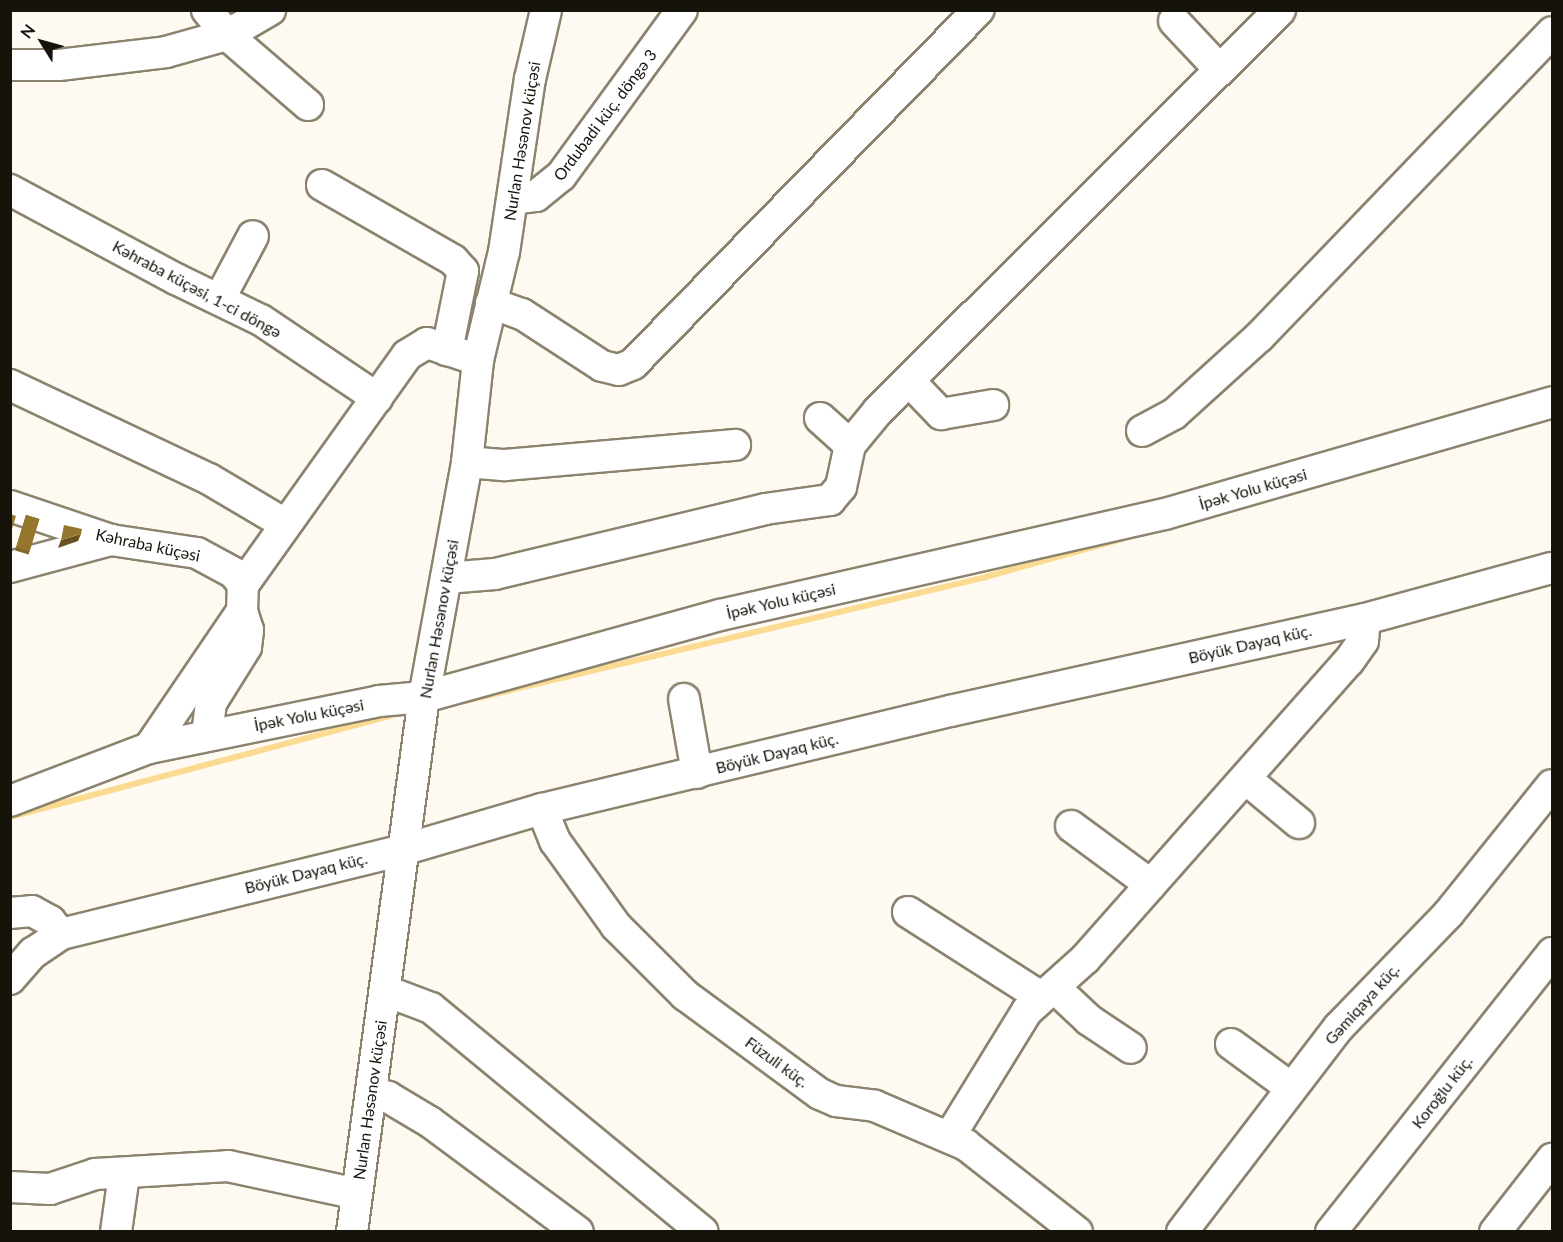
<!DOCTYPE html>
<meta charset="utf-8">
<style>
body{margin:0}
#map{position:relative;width:1563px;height:1242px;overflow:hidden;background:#fefaf1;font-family:Lato,sans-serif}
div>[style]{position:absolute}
.stream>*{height:6px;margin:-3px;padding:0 3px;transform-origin:3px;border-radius:3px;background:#fbdb92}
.roads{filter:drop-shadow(2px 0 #8c836f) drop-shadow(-2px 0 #8c836f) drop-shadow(0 2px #8c836f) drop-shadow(0 -2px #8c836f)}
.minor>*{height:30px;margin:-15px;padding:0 15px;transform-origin:15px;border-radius:15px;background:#fff}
.wall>*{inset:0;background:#7f6527;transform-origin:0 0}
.shaded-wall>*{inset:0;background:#685320}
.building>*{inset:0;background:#94762d;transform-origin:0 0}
span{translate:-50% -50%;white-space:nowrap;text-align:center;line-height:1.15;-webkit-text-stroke:5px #fff;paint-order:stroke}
.street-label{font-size:16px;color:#16130b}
.frame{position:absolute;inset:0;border:12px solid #16130b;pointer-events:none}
.north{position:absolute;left:12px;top:12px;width:60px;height:60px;-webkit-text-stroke:4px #fff;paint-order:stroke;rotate:307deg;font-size:16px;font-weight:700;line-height:24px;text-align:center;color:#16130b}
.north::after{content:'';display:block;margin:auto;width:21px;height:27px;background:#16130b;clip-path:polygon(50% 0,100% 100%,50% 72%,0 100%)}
</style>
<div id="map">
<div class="stream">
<i style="left:465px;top:701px;width:531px;rotate:-13.38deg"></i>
<i style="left:982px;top:578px;width:145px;rotate:-15.6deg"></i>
<i style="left:10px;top:817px;width:404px;rotate:-14.9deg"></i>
</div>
<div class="roads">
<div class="minor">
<i style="left:207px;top:10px;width:32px;rotate:51deg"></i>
<i style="left:227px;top:35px;width:107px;rotate:40.8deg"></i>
<i style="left:1174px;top:21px;width:67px;rotate:46.8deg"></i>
<i style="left:10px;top:65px;width:49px"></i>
<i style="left:59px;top:65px;width:108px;rotate:-6.9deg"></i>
<i style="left:166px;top:52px;width:63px;rotate:-15.6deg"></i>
<i style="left:227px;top:35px;width:50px;rotate:-30.2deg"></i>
<i style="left:322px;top:185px;width:151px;rotate:29.8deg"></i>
<i style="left:453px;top:260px;width:15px;rotate:48deg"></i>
<i style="left:463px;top:271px;width:81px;rotate:101.4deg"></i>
<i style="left:10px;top:190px;width:188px;rotate:28.2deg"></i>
<i style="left:176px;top:279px;width:94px;rotate:25.8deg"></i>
<i style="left:261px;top:320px;width:140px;rotate:33.9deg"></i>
<i style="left:514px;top:199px;width:22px;rotate:-8deg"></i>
<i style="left:536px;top:196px;width:32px;rotate:-39deg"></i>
<i style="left:561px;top:176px;width:205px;rotate:-53.9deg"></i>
<i style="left:220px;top:298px;width:70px;rotate:-62deg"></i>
<i style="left:491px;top:303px;width:33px;rotate:20deg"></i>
<i style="left:522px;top:314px;width:95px;rotate:33deg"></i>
<i style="left:602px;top:366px;width:17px;rotate:13deg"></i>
<i style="left:619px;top:370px;width:15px;rotate:-23deg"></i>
<i style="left:633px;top:364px;width:495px;rotate:-45.7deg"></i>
<i style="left:910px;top:382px;width:45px;rotate:45.9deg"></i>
<i style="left:941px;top:414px;width:53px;rotate:-9.8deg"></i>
<i style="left:10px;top:385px;width:220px;rotate:25.3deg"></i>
<i style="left:209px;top:479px;width:88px;rotate:30.6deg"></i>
<i style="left:820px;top:418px;width:40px;rotate:42deg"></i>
<i style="left:1142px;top:431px;width:36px;rotate:-28deg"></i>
<i style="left:1174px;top:414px;width:115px;rotate:-42.2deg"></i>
<i style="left:1259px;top:337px;width:423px;rotate:-46.1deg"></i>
<i style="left:467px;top:462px;width:38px;rotate:5deg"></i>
<i style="left:505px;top:465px;width:231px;rotate:-5deg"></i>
<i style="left:10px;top:506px;width:107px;rotate:18.6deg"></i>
<i style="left:111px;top:540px;width:87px;rotate:8.6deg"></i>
<i style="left:197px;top:553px;width:42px;rotate:28.4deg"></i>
<i style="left:234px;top:573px;width:15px;rotate:53deg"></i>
<i style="left:10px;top:567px;width:105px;rotate:-15deg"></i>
<i style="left:446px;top:578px;width:49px;rotate:-4.7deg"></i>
<i style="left:495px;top:574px;width:278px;rotate:-13.5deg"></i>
<i style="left:765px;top:509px;width:66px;rotate:-7.9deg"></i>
<i style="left:830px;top:500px;width:17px;rotate:-50deg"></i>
<i style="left:841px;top:487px;width:43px;rotate:-77.9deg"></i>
<i style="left:850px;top:445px;width:44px;rotate:-50.5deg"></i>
<i style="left:878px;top:411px;width:568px;rotate:-44.93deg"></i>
<i style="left:684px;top:699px;width:75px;rotate:80deg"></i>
<i style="left:207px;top:735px;width:32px;rotate:-83deg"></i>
<i style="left:211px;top:703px;width:66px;rotate:-58deg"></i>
<i style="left:246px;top:647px;width:17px;rotate:-83deg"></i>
<i style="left:248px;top:630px;width:20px;rotate:-108deg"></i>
<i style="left:149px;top:748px;width:166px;rotate:-55.8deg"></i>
<i style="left:242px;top:611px;width:26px;rotate:-88deg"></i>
<i style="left:243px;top:585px;width:282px;rotate:-54.5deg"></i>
<i style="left:407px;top:355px;width:23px;rotate:-31deg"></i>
<i style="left:427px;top:343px;width:54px;rotate:18.4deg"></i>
<i style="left:1246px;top:779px;width:69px;rotate:39.7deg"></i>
<i style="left:10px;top:801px;width:149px;rotate:-20.9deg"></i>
<i style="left:149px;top:748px;width:235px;rotate:-11.5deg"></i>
<i style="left:379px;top:701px;width:45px;rotate:-5.1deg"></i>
<i style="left:424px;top:697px;width:307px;rotate:-15.5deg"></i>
<i style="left:720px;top:615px;width:456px;rotate:-12.8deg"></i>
<i style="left:1165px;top:514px;width:403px;rotate:-16.1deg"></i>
<i style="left:542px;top:809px;width:35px;rotate:68deg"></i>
<i style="left:555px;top:841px;width:105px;rotate:54.3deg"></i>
<i style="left:616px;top:926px;width:98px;rotate:45deg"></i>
<i style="left:685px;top:995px;width:167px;rotate:36.3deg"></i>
<i style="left:820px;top:1094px;width:17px;rotate:24deg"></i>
<i style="left:836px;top:1101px;width:39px;rotate:7deg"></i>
<i style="left:875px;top:1106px;width:99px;rotate:23.2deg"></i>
<i style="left:966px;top:1145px;width:141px;rotate:38.1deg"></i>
<i style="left:1071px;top:826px;width:99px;rotate:36.4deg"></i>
<i style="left:908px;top:912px;width:158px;rotate:32.6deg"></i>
<i style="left:10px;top:913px;width:22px;rotate:-5deg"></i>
<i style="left:32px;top:911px;width:21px;rotate:29deg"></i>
<i style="left:50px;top:921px;width:17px;rotate:50deg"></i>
<i style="left:10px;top:979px;width:35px;rotate:-49deg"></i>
<i style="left:33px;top:953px;width:34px;rotate:-34deg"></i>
<i style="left:61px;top:934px;width:355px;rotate:-13.8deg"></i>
<i style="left:406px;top:849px;width:142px;rotate:-16.4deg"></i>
<i style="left:542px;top:809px;width:420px;rotate:-13.5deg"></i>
<i style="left:950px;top:711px;width:425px;rotate:-12.5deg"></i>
<i style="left:1365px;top:619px;width:194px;rotate:-15.3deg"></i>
<i style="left:1056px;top:989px;width:45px;rotate:43.2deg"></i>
<i style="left:1089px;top:1020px;width:50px;rotate:33.7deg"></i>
<i style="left:386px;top:991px;width:48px;rotate:20.7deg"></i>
<i style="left:431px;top:1008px;width:352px;rotate:39.5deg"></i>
<i style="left:1231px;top:1044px;width:73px;rotate:36.1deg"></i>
<i style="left:371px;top:1092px;width:18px;rotate:16deg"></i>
<i style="left:388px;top:1097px;width:49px;rotate:30.8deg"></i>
<i style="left:430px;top:1122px;width:184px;rotate:36.6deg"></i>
<i style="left:950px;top:1136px;width:147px;rotate:-58.4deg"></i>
<i style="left:1027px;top:1011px;width:78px;rotate:-41.9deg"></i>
<i style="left:1085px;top:959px;width:398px;rotate:-48.5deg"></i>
<i style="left:1349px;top:661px;width:24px;rotate:-55deg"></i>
<i style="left:1363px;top:641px;width:22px;rotate:-85deg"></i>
<i style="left:10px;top:1187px;width:40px;rotate:2.9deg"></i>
<i style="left:50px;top:1189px;width:47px;rotate:-18.4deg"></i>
<i style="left:95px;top:1174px;width:133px;rotate:-3.4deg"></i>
<i style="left:228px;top:1166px;width:132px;rotate:12.2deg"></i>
<i style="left:116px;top:1232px;width:59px;rotate:-82.1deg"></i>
<i style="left:352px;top:1232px;width:540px;rotate:-82.34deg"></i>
<i style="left:424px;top:697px;width:239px;rotate:-79.6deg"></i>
<i style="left:467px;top:462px;width:103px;rotate:-83.8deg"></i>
<i style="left:478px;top:360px;width:111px;rotate:-76.5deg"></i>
<i style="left:504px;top:252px;width:175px;rotate:-81.5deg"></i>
<i style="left:530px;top:79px;width:71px;rotate:-76.9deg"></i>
<i style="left:1182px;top:1232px;width:258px;rotate:-52.6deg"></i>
<i style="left:1339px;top:1027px;width:158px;rotate:-46deg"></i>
<i style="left:1449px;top:913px;width:164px;rotate:-51.2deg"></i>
<i style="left:1331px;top:1232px;width:356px;rotate:-51.6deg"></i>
<i style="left:1495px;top:1232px;width:93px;rotate:-52deg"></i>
</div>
</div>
<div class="wall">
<i style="left:26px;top:515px;width:14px;height:37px;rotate:17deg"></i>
</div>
<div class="shaded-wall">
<i style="clip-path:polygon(81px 534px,78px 541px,58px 548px,61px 540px)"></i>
</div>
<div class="building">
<i style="clip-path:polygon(10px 514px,16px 516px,10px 535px)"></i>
<i style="left:26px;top:515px;width:14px;height:34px;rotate:17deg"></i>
<i style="clip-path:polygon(64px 525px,82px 529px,81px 534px,61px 540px)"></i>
</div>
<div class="street-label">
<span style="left:605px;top:115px;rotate:-53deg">Ordubadi küç. döngə 3</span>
<span style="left:522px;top:141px;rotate:-81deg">Nurlan Həsənov küçəsi</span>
<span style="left:197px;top:289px;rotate:28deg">Kəhraba küçəsi, 1-ci döngə</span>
<span style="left:1253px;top:489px;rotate:-16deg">İpək Yolu küçəsi</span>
<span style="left:148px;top:545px;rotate:12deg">Kəhraba küçəsi</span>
<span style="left:781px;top:601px;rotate:-13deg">İpək Yolu küçəsi</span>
<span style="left:439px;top:619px;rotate:-80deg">Nurlan Həsənov küçəsi</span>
<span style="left:1250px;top:644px;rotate:-13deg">Böyük Dayaq küç.</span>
<span style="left:309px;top:715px;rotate:-11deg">İpək Yolu küçəsi</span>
<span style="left:777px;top:753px;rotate:-14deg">Böyük Dayaq küç.</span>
<span style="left:306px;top:873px;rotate:-14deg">Böyük Dayaq küç.</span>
<span style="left:1362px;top:1004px;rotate:-48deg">Gəmiqaya küç.</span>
<span style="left:777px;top:1062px;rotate:36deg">Füzuli küç.</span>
<span style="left:1442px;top:1092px;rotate:-52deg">Koroğlu küç.</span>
<span style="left:370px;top:1100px;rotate:-82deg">Nurlan Həsənov küçəsi</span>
</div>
<div class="frame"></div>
<div class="north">N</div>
</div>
